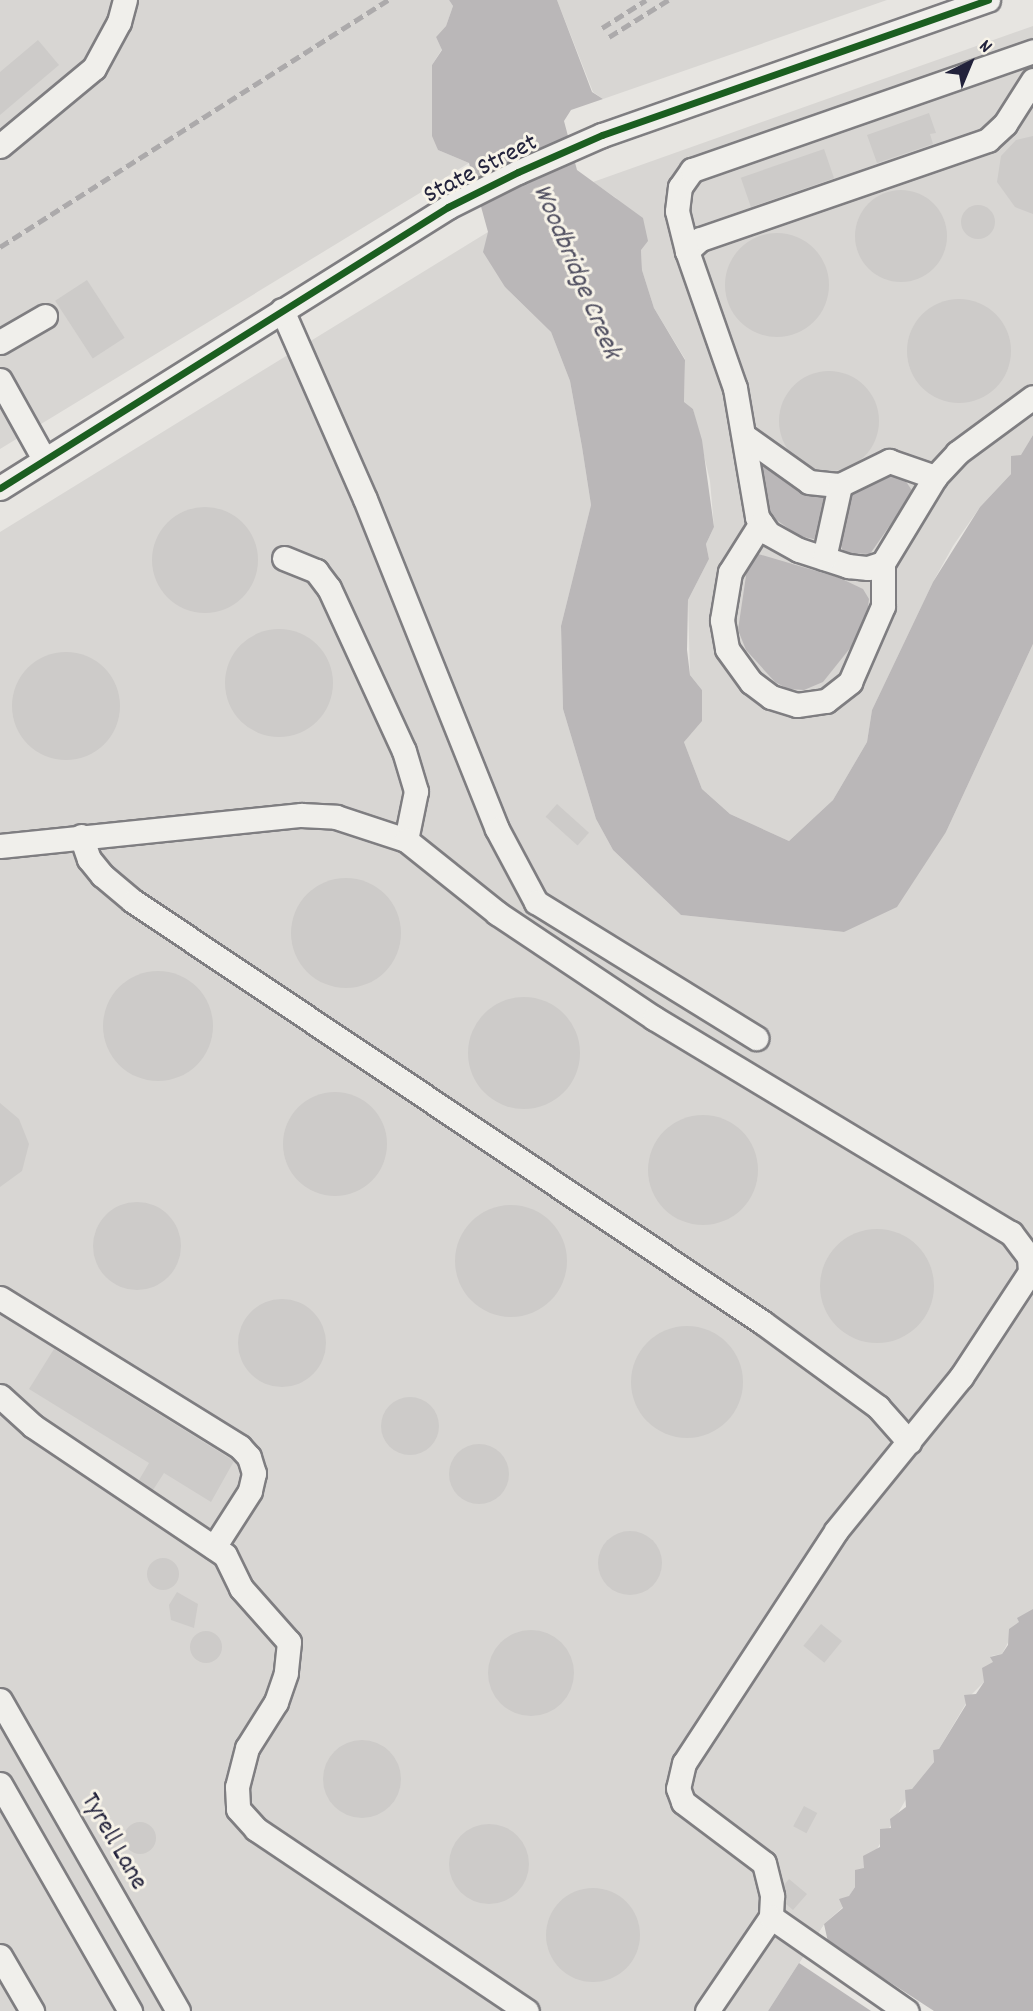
<!DOCTYPE html>
<style>
body{margin:0}
#map{position:relative;width:1033px;height:2011px;overflow:hidden;background:#e7e5e1;font-family:Dekko,sans-serif}
div>[style]{position:absolute}
.built>*{inset:0;background:#d8d6d3}
.water>*{inset:0;background:#bab7b8}
.pier>*{inset:0;background:#e7e5e1}
.building>*{inset:0;background:#cdcbc9;transform-origin:0 0}
.round{border-radius:50%}
.roads{filter:drop-shadow(2px 0 #7f7e81) drop-shadow(-2px 0 #7f7e81) drop-shadow(0 2px #7f7e81) drop-shadow(0 -2px #7f7e81)}
.minor>*{height:23px;margin:-11.5px;padding:0 11.5px;transform-origin:11.5px;border-radius:11.5px;background:#f0efeb}
.rail>*{height:4.5px;margin-top:-2.25px;transform-origin:0;background:repeating-linear-gradient(90deg,#acaaab 0 10px,transparent 0 15px)}
.cycleway>*{height:7px;margin:-3.5px;padding:0 3.5px;transform-origin:3.5px;border-radius:3.5px;background:#1b5e20}
span{translate:-50% -50%;white-space:nowrap;text-align:center;line-height:1.15;-webkit-text-stroke:6px #f7f3e8;paint-order:stroke}
.street-label{font-size:26px;color:#22223b}
.water-label{font-size:28px;color:#504f60;font-style:italic}
.north{position:absolute;left:935px;top:28px;width:70px;height:70px;-webkit-text-stroke:5px #f7f3e8;paint-order:stroke;rotate:43deg;font-size:19px;font-weight:700;line-height:28px;text-align:center;color:#22223b}
.north::after{content:'';display:block;margin:auto;width:24px;height:32px;background:#22223b;clip-path:polygon(50% 0,100% 100%,50% 72%,0 100%)}
</style>
<div id="map">
<div class="built">
<i style="clip-path:polygon(0 0,449px 0,453px 6px,446px 26px,436px 37px,442px 49px,432px 65px,432px 119px,438px 150px,469px 163px,0 449px)"></i>
<i style="clip-path:polygon(557px 0,887px 0,603px 99px,593px 92px)"></i>
<i style="clip-path:polygon(1033px 26px,1033px 435px,1011px 474px,980px 507px,953px 546px,933px 582px,872px 710px,867px 742px,833px 800px,789px 841px,730px 814px,702px 789px,684px 742px,702px 690px,690px 675px,688px 600px,709px 559px,706px 544px,714px 527px,710px 481px,693px 409px,684px 403px,685px 359px,654px 308px,642px 270px,641px 250px,616px 198px,593px 182px)"></i>
<i style="clip-path:polygon(488px 232px,505px 287px,551px 332px,570px 381px,582px 447px,591px 505px,561px 626px,563px 709px,596px 819px,613px 850px,681px 915px,844px 932px,946px 832px,1033px 644px,1033px 1609px,1016px 1627px,1002px 1654px,991px 1656px,994px 1661px,984px 1682px,971px 1695px,939px 1749px,933px 1750px,934px 1762px,912px 1789px,843px 1907px,824px 1924px,768px 2011px,0 2011px,0 532px)"></i>
</div>
<div class="water">
<i style="clip-path:polygon(449px 0,557px 0,592px 92px,603px 99px,571px 110px,564px 121px,577px 170px,643px 218px,648px 241px,641px 250px,642px 270px,654px 308px,685px 360px,684px 402px,693px 409px,702px 440px,714px 527px,706px 544px,709px 559px,688px 600px,687px 650px,690px 675px,702px 690px,702px 721px,684px 742px,702px 789px,730px 814px,789px 841px,833px 800px,867px 742px,872px 710px,933px 582px,980px 507px,1011px 474px,1011px 456px,1021px 455px,1033px 435px,1033px 644px,946px 832px,897px 907px,844px 932px,681px 915px,613px 850px,596px 819px,563px 709px,561px 626px,591px 505px,582px 447px,570px 381px,551px 332px,505px 287px,483px 252px,488px 232px,469px 163px,438px 150px,432px 136px,432px 65px,442px 50px,436px 37px,446px 26px,453px 6px)"></i>
<i style="clip-path:polygon(768px 463px,834px 495px,818px 540px,799px 536px,768px 514px,761px 466px)"></i>
<i style="clip-path:polygon(887px 474px,903px 477px,913px 492px,870px 554px,844px 553px,838px 540px,850px 493px)"></i>
<i style="clip-path:polygon(755px 553px,840px 578px,863px 589px,869px 599px,867px 615px,851px 647px,823px 682px,804px 690px,788px 689px,775px 682px,746px 650px,738px 630px,747px 569px)"></i>
<i style="clip-path:polygon(1033px 1609px,1033px 2011px,768px 2011px,824px 1924px,843px 1908px,839px 1899px,849px 1896px,855px 1887px,855px 1870px,864px 1868px,863px 1856px,880px 1847px,880px 1829px,891px 1828px,890px 1819px,906px 1807px,905px 1790px,912px 1789px,934px 1762px,933px 1750px,939px 1749px,966px 1705px,964px 1695px,976px 1694px,984px 1682px,982px 1668px,993px 1662px,990px 1657px,1002px 1654px,1008px 1645px,1009px 1629px,1019px 1622px,1017px 1618px)"></i>
</div>
<div class="pier">
<i style="clip-path:polygon(824px 1924px,828px 1942px,934px 2011px,871px 2011px,799px 1963px)"></i>
</div>
<div class="building">
<i style="clip-path:polygon(38px 40px,59px 65px,0 115px,0 72px)"></i>
<i style="clip-path:polygon(929px 113px,936px 133px,930px 134px,933px 144px,877px 163px,867px 135px)"></i>
<i style="clip-path:polygon(1033px 136px,1033px 214px,1015px 207px,997px 182px,1001px 156px,1016px 140px)"></i>
<i style="left:824px;top:149px;width:31px;height:88px;rotate:71deg"></i>
<i class="round" style="left:855px;top:190px;width:92px;height:92px"></i>
<i class="round" style="left:961px;top:205px;width:34px;height:34px"></i>
<i class="round" style="left:725px;top:233px;width:104px;height:104px"></i>
<i style="left:87px;top:280px;width:69px;height:38px;rotate:57deg"></i>
<i class="round" style="left:907px;top:299px;width:104px;height:104px"></i>
<i class="round" style="left:779px;top:371px;width:100px;height:100px"></i>
<i class="round" style="left:152px;top:507px;width:106px;height:106px"></i>
<i class="round" style="left:225px;top:629px;width:108px;height:108px"></i>
<i class="round" style="left:12px;top:652px;width:108px;height:108px"></i>
<i style="left:557px;top:804px;width:43px;height:17px;rotate:42deg"></i>
<i class="round" style="left:291px;top:878px;width:110px;height:110px"></i>
<i class="round" style="left:103px;top:971px;width:110px;height:110px"></i>
<i class="round" style="left:468px;top:997px;width:112px;height:112px"></i>
<i class="round" style="left:283px;top:1092px;width:104px;height:104px"></i>
<i style="clip-path:polygon(0 1103px,19px 1119px,29px 1144px,22px 1171px,0 1187px)"></i>
<i class="round" style="left:648px;top:1115px;width:110px;height:110px"></i>
<i class="round" style="left:93px;top:1202px;width:88px;height:88px"></i>
<i class="round" style="left:455px;top:1205px;width:112px;height:112px"></i>
<i class="round" style="left:820px;top:1229px;width:114px;height:114px"></i>
<i class="round" style="left:238px;top:1299px;width:88px;height:88px"></i>
<i class="round" style="left:631px;top:1326px;width:112px;height:112px"></i>
<i style="clip-path:polygon(54px 1349px,234px 1461px,211px 1502px,164px 1473px,153px 1490px,139px 1480px,149px 1463px,29px 1389px)"></i>
<i class="round" style="left:381px;top:1397px;width:58px;height:58px"></i>
<i class="round" style="left:449px;top:1444px;width:60px;height:60px"></i>
<i class="round" style="left:598px;top:1531px;width:64px;height:64px"></i>
<i class="round" style="left:147px;top:1558px;width:32px;height:32px"></i>
<i style="clip-path:polygon(177px 1592px,198px 1604px,194px 1628px,171px 1620px,169px 1605px)"></i>
<i style="left:821px;top:1624px;width:27px;height:28px;rotate:39deg"></i>
<i class="round" style="left:488px;top:1630px;width:86px;height:86px"></i>
<i class="round" style="left:190px;top:1631px;width:32px;height:32px"></i>
<i class="round" style="left:323px;top:1740px;width:78px;height:78px"></i>
<i style="left:804px;top:1806px;width:15px;height:23px;rotate:28deg"></i>
<i class="round" style="left:124px;top:1822px;width:32px;height:32px"></i>
<i class="round" style="left:449px;top:1824px;width:80px;height:80px"></i>
<i style="clip-path:polygon(789px 1879px,807px 1894px,793px 1910px,786px 1904px,784px 1885px)"></i>
<i class="round" style="left:546px;top:1888px;width:94px;height:94px"></i>
</div>
<div class="roads">
<div class="minor">
<i style="left:1033px;top:80px;width:52px;rotate:122.5deg"></i>
<i style="left:1005px;top:124px;width:23px;rotate:137deg"></i>
<i style="left:988px;top:140px;width:305px;rotate:161deg"></i>
<i style="left:700px;top:239px;width:18px;rotate:137deg"></i>
<i style="left:687px;top:251px;width:145px;rotate:70.7deg"></i>
<i style="left:735px;top:388px;width:131px;rotate:80.3deg"></i>
<i style="left:757px;top:517px;width:19px;rotate:55deg"></i>
<i style="left:768px;top:533px;width:35px;rotate:29deg"></i>
<i style="left:799px;top:550px;width:52px;rotate:18.1deg"></i>
<i style="left:848px;top:566px;width:20px;rotate:6deg"></i>
<i style="left:868px;top:568px;width:16px;rotate:-18deg"></i>
<i style="left:883px;top:563px;width:100px;rotate:-58.8deg"></i>
<i style="left:935px;top:477px;width:33px;rotate:-47deg"></i>
<i style="left:957px;top:453px;width:94px;rotate:-36.4deg"></i>
<i style="left:0;top:146px;width:122px;rotate:-39.7deg"></i>
<i style="left:94px;top:68px;width:52px;rotate:-61.5deg"></i>
<i style="left:119px;top:22px;width:23px;rotate:-75deg"></i>
<i style="left:687px;top:251px;width:41px;rotate:-104deg"></i>
<i style="left:677px;top:211px;width:24px;rotate:-83deg"></i>
<i style="left:680px;top:187px;width:21px;rotate:-55deg"></i>
<i style="left:692px;top:170px;width:361px;rotate:-19.2deg"></i>
<i style="left:282px;top:310px;width:206px;rotate:66.3deg"></i>
<i style="left:365px;top:499px;width:355px;rotate:68.2deg"></i>
<i style="left:497px;top:829px;width:83px;rotate:61.9deg"></i>
<i style="left:536px;top:902px;width:259px;rotate:31.7deg"></i>
<i style="left:0;top:342px;width:52px;rotate:-30deg"></i>
<i style="left:0;top:380px;width:90px;rotate:60.9deg"></i>
<i style="left:746px;top:437px;width:77px;rotate:35.5deg"></i>
<i style="left:809px;top:482px;width:31px;rotate:6deg"></i>
<i style="left:840px;top:485px;width:55px;rotate:-26.1deg"></i>
<i style="left:889px;top:461px;width:49px;rotate:19.2deg"></i>
<i style="left:0;top:488px;width:529px;rotate:-32.1deg"></i>
<i style="left:448px;top:207px;width:78px;rotate:-26.6deg"></i>
<i style="left:518px;top:172px;width:92px;rotate:-23.8deg"></i>
<i style="left:602px;top:135px;width:409px;rotate:-19.3deg"></i>
<i style="left:761px;top:523px;width:58px;rotate:122.3deg"></i>
<i style="left:730px;top:572px;width:49px;rotate:99.5deg"></i>
<i style="left:722px;top:620px;width:29px;rotate:80deg"></i>
<i style="left:727px;top:649px;width:41px;rotate:54deg"></i>
<i style="left:751px;top:682px;width:25px;rotate:37deg"></i>
<i style="left:771px;top:697px;width:27px;rotate:17deg"></i>
<i style="left:797px;top:705px;width:29px;rotate:-8deg"></i>
<i style="left:826px;top:701px;width:31px;rotate:-38deg"></i>
<i style="left:850px;top:682px;width:83px;rotate:-66.5deg"></i>
<i style="left:883px;top:606px;width:43px;rotate:-90deg"></i>
<i style="left:284px;top:558px;width:35px;rotate:22deg"></i>
<i style="left:316px;top:571px;width:21px;rotate:53deg"></i>
<i style="left:329px;top:588px;width:179px;rotate:65.3deg"></i>
<i style="left:404px;top:751px;width:42px;rotate:73.3deg"></i>
<i style="left:416px;top:791px;width:50px;rotate:101.5deg"></i>
<i style="left:824px;top:558px;width:75px;rotate:-77.6deg"></i>
<i style="left:81px;top:836px;width:24px;rotate:71deg"></i>
<i style="left:89px;top:859px;width:21px;rotate:51deg"></i>
<i style="left:102px;top:875px;width:40px;rotate:40deg"></i>
<i style="left:133px;top:901px;width:757px;rotate:33.8deg"></i>
<i style="left:762px;top:1322px;width:144px;rotate:36.2deg"></i>
<i style="left:878px;top:1407px;width:47px;rotate:48.5deg"></i>
<i style="left:0;top:846px;width:303px;rotate:-5.9deg"></i>
<i style="left:301px;top:815px;width:35px;rotate:3deg"></i>
<i style="left:336px;top:817px;width:74px;rotate:18.2deg"></i>
<i style="left:406px;top:840px;width:117px;rotate:38.7deg"></i>
<i style="left:497px;top:913px;width:189px;rotate:33.8deg"></i>
<i style="left:654px;top:1018px;width:417px;rotate:31.1deg"></i>
<i style="left:1011px;top:1233px;width:30px;rotate:53deg"></i>
<i style="left:1029px;top:1257px;width:15px;rotate:86deg"></i>
<i style="left:1030px;top:1272px;width:126px;rotate:123.3deg"></i>
<i style="left:961px;top:1377px;width:198px;rotate:129.1deg"></i>
<i style="left:836px;top:1531px;width:277px;rotate:123.2deg"></i>
<i style="left:684px;top:1763px;width:26px;rotate:103deg"></i>
<i style="left:678px;top:1788px;width:15px;rotate:70deg"></i>
<i style="left:683px;top:1802px;width:101px;rotate:37deg"></i>
<i style="left:764px;top:1863px;width:34px;rotate:76deg"></i>
<i style="left:772px;top:1896px;width:21px;rotate:93deg"></i>
<i style="left:771px;top:1917px;width:114px;rotate:124.2deg"></i>
<i style="left:0;top:1298px;width:282px;rotate:31.8deg"></i>
<i style="left:240px;top:1447px;width:13px;rotate:48deg"></i>
<i style="left:249px;top:1457px;width:17px;rotate:73deg"></i>
<i style="left:254px;top:1473px;width:18px;rotate:103deg"></i>
<i style="left:250px;top:1491px;width:67px;rotate:122.7deg"></i>
<i style="left:0;top:1396px;width:45px;rotate:42.3deg"></i>
<i style="left:33px;top:1426px;width:231px;rotate:33.9deg"></i>
<i style="left:225px;top:1555px;width:37px;rotate:64deg"></i>
<i style="left:241px;top:1588px;width:72px;rotate:48.4deg"></i>
<i style="left:289px;top:1642px;width:31px;rotate:96deg"></i>
<i style="left:286px;top:1673px;width:31px;rotate:109deg"></i>
<i style="left:276px;top:1702px;width:54px;rotate:122.2deg"></i>
<i style="left:247px;top:1748px;width:40px;rotate:104.4deg"></i>
<i style="left:237px;top:1787px;width:22px;rotate:87deg"></i>
<i style="left:238px;top:1809px;width:27px;rotate:48deg"></i>
<i style="left:256px;top:1829px;width:326px;rotate:33.9deg"></i>
<i style="left:0;top:1700px;width:358px;rotate:60.2deg"></i>
<i style="left:0;top:1784px;width:262px;rotate:60.2deg"></i>
<i style="left:771px;top:1917px;width:165px;rotate:34.8deg"></i>
<i style="left:0;top:1956px;width:64px;rotate:59.8deg"></i>
</div>
</div>
<div class="rail">
<i style="left:602px;top:28px;width:52px;rotate:-32.5deg"></i>
<i style="left:609px;top:37px;width:70px;rotate:-32.1deg"></i>
<i style="left:0;top:247px;width:460px;rotate:-32.5deg"></i>
</div>
<div class="cycleway">
<i style="left:0;top:488px;width:529px;rotate:-32.1deg"></i>
<i style="left:448px;top:207px;width:78px;rotate:-26.6deg"></i>
<i style="left:518px;top:172px;width:92px;rotate:-23.8deg"></i>
<i style="left:602px;top:135px;width:409px;rotate:-19.3deg"></i>
</div>
<div class="street-label">
<span style="left:481px;top:170px;rotate:-27deg">State Street</span>
<span style="left:113px;top:1842px;rotate:60deg">Tyrell Lane</span>
</div>
<div class="water-label">
<span style="left:575px;top:272px;rotate:67deg">Woodbridge Creek</span>
</div>
<div class="north">N</div>
</div>
